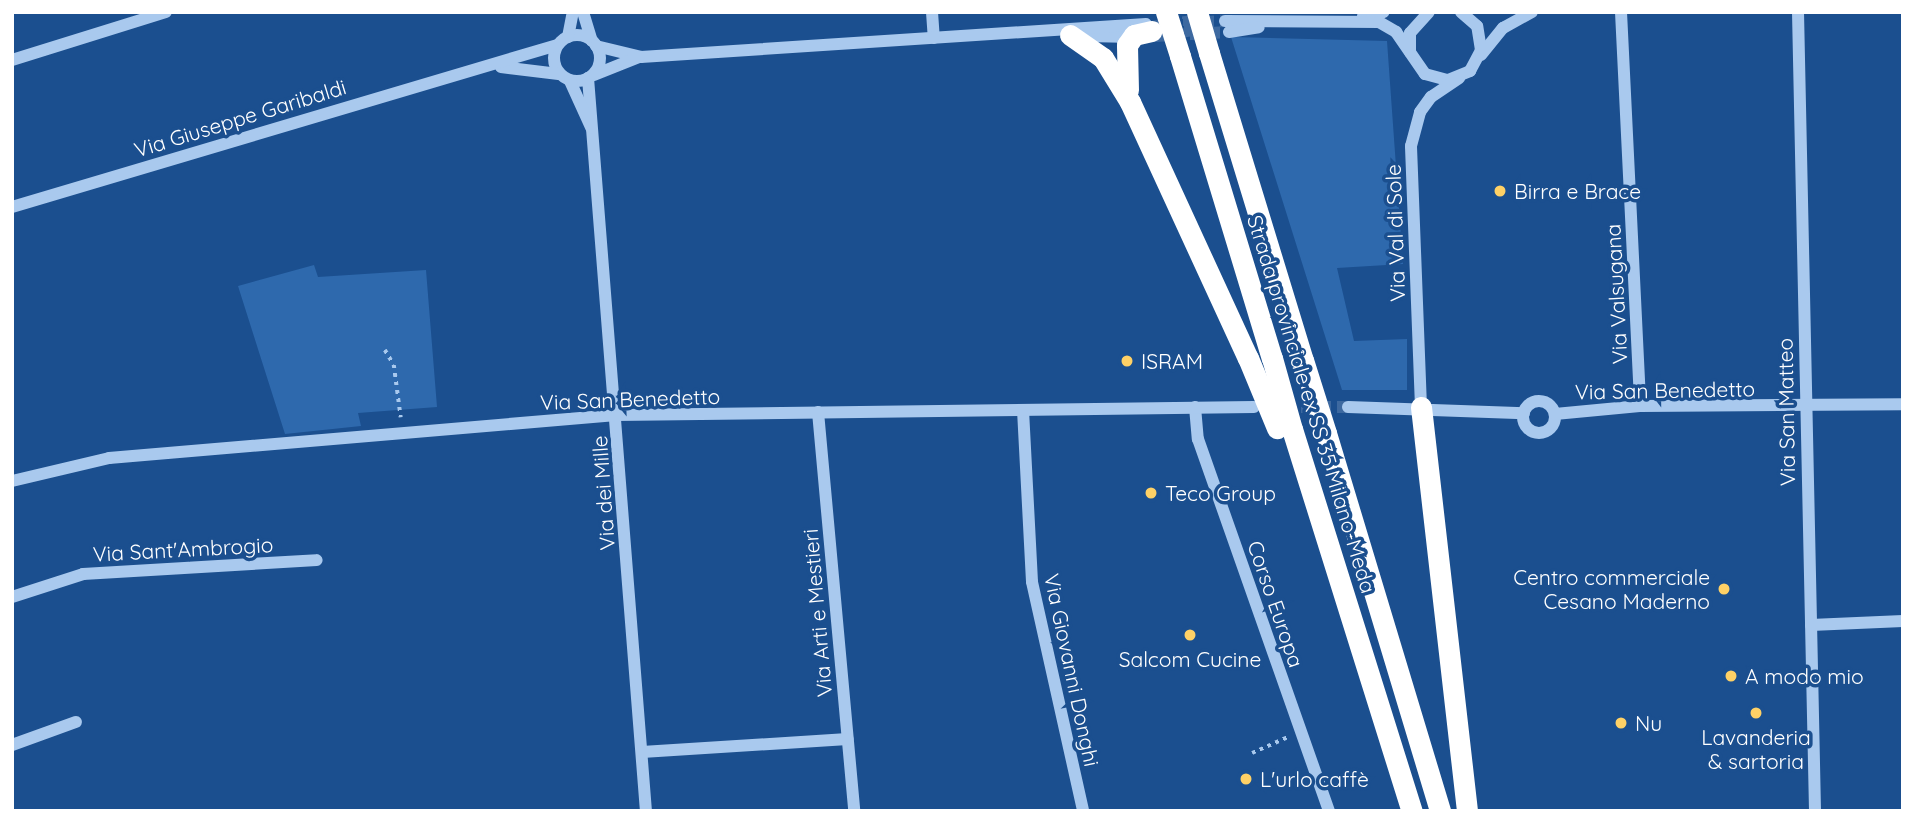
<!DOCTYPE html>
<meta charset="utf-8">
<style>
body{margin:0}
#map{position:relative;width:1915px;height:823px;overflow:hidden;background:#1b4f8f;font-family:Quicksand,sans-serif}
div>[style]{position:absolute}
.green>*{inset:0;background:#2e69ad}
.minor-tunnel>*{height:12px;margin-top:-6px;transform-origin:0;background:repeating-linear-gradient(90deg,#3d69a0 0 12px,transparent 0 18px)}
.highway-tunnel>*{height:21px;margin-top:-10.5px;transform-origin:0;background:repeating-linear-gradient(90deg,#3d69a0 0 21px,transparent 0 31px)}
.path>*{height:3.5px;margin-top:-1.75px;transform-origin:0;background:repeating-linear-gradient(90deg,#a9c9ee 0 3.5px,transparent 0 8.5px)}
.minor>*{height:12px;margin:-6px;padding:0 6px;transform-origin:6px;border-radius:6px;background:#a9c9ee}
.minor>.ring{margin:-6px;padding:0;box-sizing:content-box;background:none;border:12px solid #a9c9ee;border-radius:50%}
.highway>*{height:21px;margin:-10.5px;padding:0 10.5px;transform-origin:10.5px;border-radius:10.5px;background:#fff}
.highway-bridge>*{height:21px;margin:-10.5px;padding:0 10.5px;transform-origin:10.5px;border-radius:10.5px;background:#fff}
.dots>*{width:19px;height:19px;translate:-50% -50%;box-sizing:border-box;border:4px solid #1b4f8f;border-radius:50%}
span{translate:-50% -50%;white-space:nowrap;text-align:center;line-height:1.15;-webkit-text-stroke:7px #1b4f8f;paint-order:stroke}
.street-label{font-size:21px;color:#fff}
.poi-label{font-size:21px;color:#fff}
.left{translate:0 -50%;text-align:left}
.right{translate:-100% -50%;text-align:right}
.frame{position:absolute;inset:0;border:14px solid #fff;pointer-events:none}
</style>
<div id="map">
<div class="green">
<i style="clip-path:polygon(1231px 37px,1387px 41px,1403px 264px,1337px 268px,1354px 341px,1407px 339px,1407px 390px,1342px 390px)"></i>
<i style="clip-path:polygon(314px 265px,318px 277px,426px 270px,437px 407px,358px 413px,361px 426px,285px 434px,238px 286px)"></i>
</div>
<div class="minor-tunnel">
<i style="left:1166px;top:24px;width:59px;rotate:-2.9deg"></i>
<i style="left:1154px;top:36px;width:75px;rotate:-3.1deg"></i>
<i style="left:1283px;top:407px;width:65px"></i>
</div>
<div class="highway-tunnel">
<i style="left:1153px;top:31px;width:61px;rotate:-8.5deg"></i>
</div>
<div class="path">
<i style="left:385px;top:350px;width:17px;rotate:59deg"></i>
<i style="left:394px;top:365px;width:53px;rotate:82.5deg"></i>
<i style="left:1252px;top:753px;width:39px;rotate:-24deg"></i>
</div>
<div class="minor">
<i style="left:583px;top:12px;width:30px;rotate:73deg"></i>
<i style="left:932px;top:12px;width:26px;rotate:86deg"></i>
<i style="left:1621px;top:12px;width:394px;rotate:87.2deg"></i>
<i style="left:1798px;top:12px;width:799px;rotate:88.78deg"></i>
<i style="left:1363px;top:16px;width:21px;rotate:-11deg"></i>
<i style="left:1225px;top:21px;width:154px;rotate:0.4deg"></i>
<i style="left:1379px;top:22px;width:20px;rotate:30deg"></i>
<i style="left:1396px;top:32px;width:51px;rotate:55.4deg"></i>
<i style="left:1425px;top:74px;width:24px;rotate:15deg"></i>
<i style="left:1448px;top:80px;width:24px;rotate:-22deg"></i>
<i style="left:1470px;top:71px;width:24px;rotate:-62deg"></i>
<i style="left:1481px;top:50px;width:24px;rotate:-99deg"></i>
<i style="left:1477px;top:26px;width:21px;rotate:-139deg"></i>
<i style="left:1229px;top:32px;width:30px;rotate:-9deg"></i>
<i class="ring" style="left:554px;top:35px;width:34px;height:34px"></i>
<i style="left:1086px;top:36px;width:49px;rotate:1.2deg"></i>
<i style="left:568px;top:37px;width:25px;rotate:-79deg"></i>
<i style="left:596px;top:46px;width:46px;rotate:13.7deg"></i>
<i style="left:641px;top:57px;width:506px;rotate:-3.74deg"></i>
<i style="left:1410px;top:52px;width:19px;rotate:-90deg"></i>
<i style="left:1410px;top:33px;width:28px;rotate:-48deg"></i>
<i style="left:1481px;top:55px;width:35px;rotate:-51deg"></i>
<i style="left:1503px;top:28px;width:33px;rotate:-29deg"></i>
<i style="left:12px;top:60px;width:161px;rotate:-17.3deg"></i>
<i style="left:501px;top:67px;width:58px;rotate:6.9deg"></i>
<i style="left:594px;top:75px;width:48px;rotate:-21.8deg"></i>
<i style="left:588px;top:78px;width:735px;rotate:85.48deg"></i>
<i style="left:570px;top:81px;width:51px;rotate:65.5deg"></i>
<i style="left:12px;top:207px;width:569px;rotate:-16.55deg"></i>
<i class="ring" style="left:1523px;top:401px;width:20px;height:20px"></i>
<i style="left:1195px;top:407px;width:32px;rotate:85deg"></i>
<i style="left:1198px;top:439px;width:394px;rotate:70.6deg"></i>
<i style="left:1348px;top:407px;width:176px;rotate:2deg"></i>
<i style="left:1421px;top:407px;width:261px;rotate:-92.2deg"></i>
<i style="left:1411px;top:146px;width:35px;rotate:-75deg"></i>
<i style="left:1420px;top:112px;width:19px;rotate:-54deg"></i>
<i style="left:1431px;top:97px;width:34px;rotate:-34deg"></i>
<i style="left:1023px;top:410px;width:172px;rotate:87deg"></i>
<i style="left:1032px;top:582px;width:235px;rotate:77.4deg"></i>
<i style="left:818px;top:412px;width:401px;rotate:84.8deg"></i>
<i style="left:1555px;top:414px;width:85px;rotate:-5.4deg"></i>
<i style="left:1640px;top:406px;width:263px;rotate:-0.4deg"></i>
<i style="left:12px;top:481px;width:100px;rotate:-13.3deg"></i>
<i style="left:109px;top:458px;width:509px;rotate:-4.85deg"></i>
<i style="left:616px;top:415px;width:638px;rotate:-0.72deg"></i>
<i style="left:12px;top:597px;width:75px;rotate:-17.9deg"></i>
<i style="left:83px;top:574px;width:234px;rotate:-3.4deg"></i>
<i style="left:1811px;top:625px;width:92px;rotate:-2.5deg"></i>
<i style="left:12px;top:745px;width:68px;rotate:-19.8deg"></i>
<i style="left:642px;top:752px;width:206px;rotate:-3.6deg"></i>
</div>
<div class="highway">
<i style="left:1070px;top:35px;width:40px;rotate:34.9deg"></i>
<i style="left:1103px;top:58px;width:52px;rotate:58.5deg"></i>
<i style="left:1130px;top:102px;width:282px;rotate:65.3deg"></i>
<i style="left:1209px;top:53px;width:321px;rotate:73deg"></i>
<i style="left:1180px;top:56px;width:316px;rotate:73.1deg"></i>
<i style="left:1128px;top:90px;width:45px;rotate:-91.3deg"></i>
<i style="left:1127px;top:45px;width:12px;rotate:-55deg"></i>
<i style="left:1134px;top:35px;width:18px;rotate:-13deg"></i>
<i style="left:1421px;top:407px;width:407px;rotate:83.5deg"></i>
<i style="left:1292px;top:429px;width:400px;rotate:72.6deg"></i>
<i style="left:1326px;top:433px;width:395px;rotate:73.2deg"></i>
</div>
<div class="highway-bridge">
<i style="left:1166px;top:12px;width:46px;rotate:72.3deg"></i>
<i style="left:1197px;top:12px;width:43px;rotate:73.7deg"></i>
<i style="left:1248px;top:358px;width:76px;rotate:67.5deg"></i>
<i style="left:1272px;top:358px;width:74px;rotate:74.3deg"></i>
<i style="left:1303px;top:360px;width:77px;rotate:72.5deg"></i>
</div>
<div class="dots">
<i style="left:1500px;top:191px;background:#ffd166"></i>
<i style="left:1127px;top:361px;background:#ffd166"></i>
<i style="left:1151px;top:493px;background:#ffd166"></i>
<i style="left:1724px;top:589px;background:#ffd166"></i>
<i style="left:1190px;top:635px;background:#ffd166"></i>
<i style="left:1731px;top:676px;background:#ffd166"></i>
<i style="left:1756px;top:713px;background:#ffd166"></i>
<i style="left:1621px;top:723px;background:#ffd166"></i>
<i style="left:1246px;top:779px;background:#ffd166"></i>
</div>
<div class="street-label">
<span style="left:240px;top:118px;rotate:-17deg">Via Giuseppe Garibaldi</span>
<span style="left:1395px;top:233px;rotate:-92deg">Via Val di Sole</span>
<span style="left:1616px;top:294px;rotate:-93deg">Via Valsugana</span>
<span style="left:1665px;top:390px;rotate:-1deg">Via San Benedetto</span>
<span style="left:630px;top:399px;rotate:-2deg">Via San Benedetto</span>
<span style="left:1312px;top:404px;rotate:73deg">Strada provinciale ex SS 35 Milano-Meda</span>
<span style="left:1786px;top:412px;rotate:-91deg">Via San Matteo</span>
<span style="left:603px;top:493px;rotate:-94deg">Via dei Mille</span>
<span style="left:183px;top:549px;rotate:-3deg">Via Sant'Ambrogio</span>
<span style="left:1276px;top:604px;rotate:71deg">Corso Europa</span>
<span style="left:817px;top:613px;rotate:-95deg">Via Arti e Mestieri</span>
<span style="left:1072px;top:670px;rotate:78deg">Via Giovanni Donghi</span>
</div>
<div class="poi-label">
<span class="left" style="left:1514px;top:191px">Birra e Brace</span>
<span class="left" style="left:1141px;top:361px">ISRAM</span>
<span class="left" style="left:1165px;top:493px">Teco Group</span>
<span class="right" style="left:1710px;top:589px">Centro commerciale<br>Cesano Maderno</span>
<span style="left:1190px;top:659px">Salcom Cucine</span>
<span class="left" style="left:1745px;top:676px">A modo mio</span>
<span class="left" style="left:1635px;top:723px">Nu</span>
<span style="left:1756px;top:749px">Lavanderia<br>&amp; sartoria</span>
<span class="left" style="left:1260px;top:779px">L'urlo caffè</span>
</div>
<div class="frame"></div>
</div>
